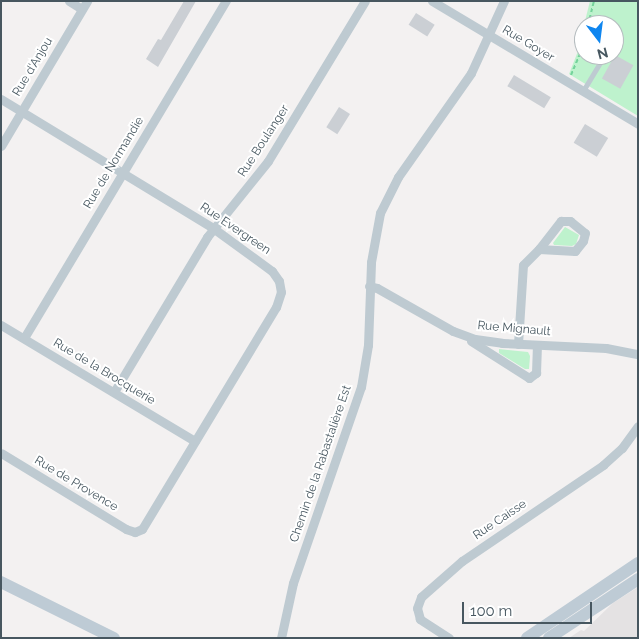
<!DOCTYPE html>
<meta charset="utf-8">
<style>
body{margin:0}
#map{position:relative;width:639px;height:639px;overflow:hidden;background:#f3f1f1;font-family:Raleway,sans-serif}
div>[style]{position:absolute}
.education>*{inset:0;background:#e4e2e3}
.green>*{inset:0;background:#bef2cd}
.building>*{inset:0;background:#cbcfd4;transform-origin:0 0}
.path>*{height:2px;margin-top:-1px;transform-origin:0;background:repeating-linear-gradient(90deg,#74d39b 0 4px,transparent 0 6.5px)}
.lane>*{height:4.5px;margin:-2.25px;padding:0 2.25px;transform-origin:2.25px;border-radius:2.25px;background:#becad1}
.street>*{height:9px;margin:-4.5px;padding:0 4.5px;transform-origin:4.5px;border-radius:4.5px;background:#becad1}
.secondary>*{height:12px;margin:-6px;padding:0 6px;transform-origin:6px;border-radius:6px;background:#becbd5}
span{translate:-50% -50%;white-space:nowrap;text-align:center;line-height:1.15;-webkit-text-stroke:4px #fff;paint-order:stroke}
.street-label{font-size:12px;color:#475760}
.frame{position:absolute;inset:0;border:2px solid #475760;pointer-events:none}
.north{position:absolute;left:574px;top:15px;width:50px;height:50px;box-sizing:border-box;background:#fff;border:1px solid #b5bcbf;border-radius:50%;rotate:165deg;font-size:14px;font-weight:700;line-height:20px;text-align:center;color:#475760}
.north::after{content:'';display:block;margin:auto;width:18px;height:22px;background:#0f86ef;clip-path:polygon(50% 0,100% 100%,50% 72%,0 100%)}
.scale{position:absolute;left:462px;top:602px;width:130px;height:22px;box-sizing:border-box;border:2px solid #475760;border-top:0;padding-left:6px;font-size:15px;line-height:18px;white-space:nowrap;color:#475760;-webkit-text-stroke:4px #fff;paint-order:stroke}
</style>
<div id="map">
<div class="education">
<i style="clip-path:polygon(638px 587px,638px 638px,569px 638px,581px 630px,584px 631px,613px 603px)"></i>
</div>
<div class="green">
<i style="clip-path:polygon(590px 1px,638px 1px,638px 116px,569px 74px,582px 41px,584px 28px,584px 55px,614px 55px,614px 25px,584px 25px)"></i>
<i style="clip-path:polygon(565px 227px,579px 235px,576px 244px,572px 246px,554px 245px,553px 243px)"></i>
<i style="clip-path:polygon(499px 349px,528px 352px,530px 356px,529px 369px,525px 369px,499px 353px)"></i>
</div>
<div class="building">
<i style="clip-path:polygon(184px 1px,196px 1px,158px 67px,146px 59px,158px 39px,161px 40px)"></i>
<i style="left:416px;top:13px;width:22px;height:14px;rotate:32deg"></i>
<i style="left:615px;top:55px;width:21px;height:27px;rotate:29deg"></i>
<i style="left:514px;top:75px;width:43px;height:13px;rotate:31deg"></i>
<i style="left:339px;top:107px;width:13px;height:24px;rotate:32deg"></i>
<i style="left:585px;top:124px;width:27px;height:22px;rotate:31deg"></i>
</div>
<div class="path">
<i style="left:588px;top:25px;width:25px;rotate:-76deg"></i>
<i style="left:571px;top:75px;width:33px;rotate:-67deg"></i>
</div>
<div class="lane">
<i style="left:583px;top:91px;width:33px;rotate:-59deg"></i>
</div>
<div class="street">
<i style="left:69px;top:1px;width:15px;rotate:32deg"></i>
<i style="left:432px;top:1px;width:240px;rotate:30.8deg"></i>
<i style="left:1px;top:99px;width:248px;rotate:31.3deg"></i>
<i style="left:213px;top:228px;width:73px;rotate:36.1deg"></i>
<i style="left:272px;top:271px;width:12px;rotate:55deg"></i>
<i style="left:279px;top:281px;width:11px;rotate:80deg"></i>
<i style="left:281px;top:292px;width:16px;rotate:108deg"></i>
<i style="left:276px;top:307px;width:259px;rotate:121.1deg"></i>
<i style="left:142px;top:529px;width:8px;rotate:157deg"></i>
<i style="left:135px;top:532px;width:9px;rotate:-162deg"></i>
<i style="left:126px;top:529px;width:146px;rotate:-148.7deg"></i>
<i style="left:1px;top:146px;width:169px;rotate:-59.3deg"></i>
<i style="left:369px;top:286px;width:8px;rotate:14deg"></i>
<i style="left:377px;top:288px;width:87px;rotate:29.5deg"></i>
<i style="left:453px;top:331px;width:23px;rotate:20deg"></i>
<i style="left:475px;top:339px;width:27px;rotate:8deg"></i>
<i style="left:502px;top:343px;width:104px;rotate:2.8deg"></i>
<i style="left:606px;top:348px;width:33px;rotate:11deg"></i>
<i style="left:1px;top:325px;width:226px;rotate:30.9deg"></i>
<i style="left:24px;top:338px;width:393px;rotate:-59.1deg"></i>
<i style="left:471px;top:341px;width:69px;rotate:32.5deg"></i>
<i style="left:529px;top:378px;width:9px;rotate:-36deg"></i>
<i style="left:536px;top:373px;width:28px;rotate:-88deg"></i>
<i style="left:518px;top:344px;width:79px;rotate:-86.4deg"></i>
<i style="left:523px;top:265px;width:23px;rotate:-45deg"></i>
<i style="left:539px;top:249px;width:36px;rotate:-52deg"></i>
<i style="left:561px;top:221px;width:9px"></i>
<i style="left:570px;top:221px;width:19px;rotate:39deg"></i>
<i style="left:585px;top:233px;width:8px;rotate:104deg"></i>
<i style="left:583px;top:241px;width:13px;rotate:129deg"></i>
<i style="left:575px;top:251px;width:36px;rotate:-177deg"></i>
<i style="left:114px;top:392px;width:181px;rotate:-59deg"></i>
<i style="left:207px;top:237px;width:97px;rotate:-51.2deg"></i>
<i style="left:268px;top:161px;width:187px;rotate:-58.8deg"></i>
<i style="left:281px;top:638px;width:56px;rotate:-77.7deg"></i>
<i style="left:293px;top:583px;width:207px;rotate:-70.9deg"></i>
<i style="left:361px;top:387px;width:43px;rotate:-80.5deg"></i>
<i style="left:368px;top:345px;width:83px;rotate:-87.9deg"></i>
<i style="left:371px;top:262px;width:50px;rotate:-79.6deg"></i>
<i style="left:380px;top:213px;width:40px;rotate:-63.4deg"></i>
<i style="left:398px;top:177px;width:127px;rotate:-54.9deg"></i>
<i style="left:471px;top:73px;width:79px;rotate:-65.4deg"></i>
<i style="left:449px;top:638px;width:35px;rotate:-147deg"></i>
<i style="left:420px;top:619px;width:11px;rotate:-105deg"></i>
<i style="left:417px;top:608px;width:12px;rotate:-70deg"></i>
<i style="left:421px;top:597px;width:55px;rotate:-41.3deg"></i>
<i style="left:462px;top:561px;width:171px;rotate:-34.2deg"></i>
<i style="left:603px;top:465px;width:25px;rotate:-42deg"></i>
<i style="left:622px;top:448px;width:27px;rotate:-54deg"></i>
</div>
<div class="secondary">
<i style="left:1px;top:582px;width:126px;rotate:26.4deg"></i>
<i style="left:527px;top:638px;width:134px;rotate:-34deg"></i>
<i style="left:549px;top:638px;width:107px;rotate:-33.5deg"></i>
</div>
<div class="street-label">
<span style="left:528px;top:44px;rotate:31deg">Rue Goyer</span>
<span style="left:33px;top:67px;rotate:-59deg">Rue d'Anjou</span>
<span style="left:264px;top:141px;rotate:-57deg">Rue Boulanger</span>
<span style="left:114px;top:163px;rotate:-59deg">Rue de Normandie</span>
<span style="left:235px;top:229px;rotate:34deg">Rue Evergreen</span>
<span style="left:514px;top:329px;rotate:5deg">Rue Mignault</span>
<span style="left:104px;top:372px;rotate:31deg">Rue de la Brocquerie</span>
<span style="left:321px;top:464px;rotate:-71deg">Chemin de la Rabastalière Est</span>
<span style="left:76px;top:484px;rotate:31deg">Rue de Provence</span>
<span style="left:500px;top:520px;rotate:-34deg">Rue Caisse</span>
</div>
<div class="frame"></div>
<div class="north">N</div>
<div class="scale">100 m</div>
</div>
